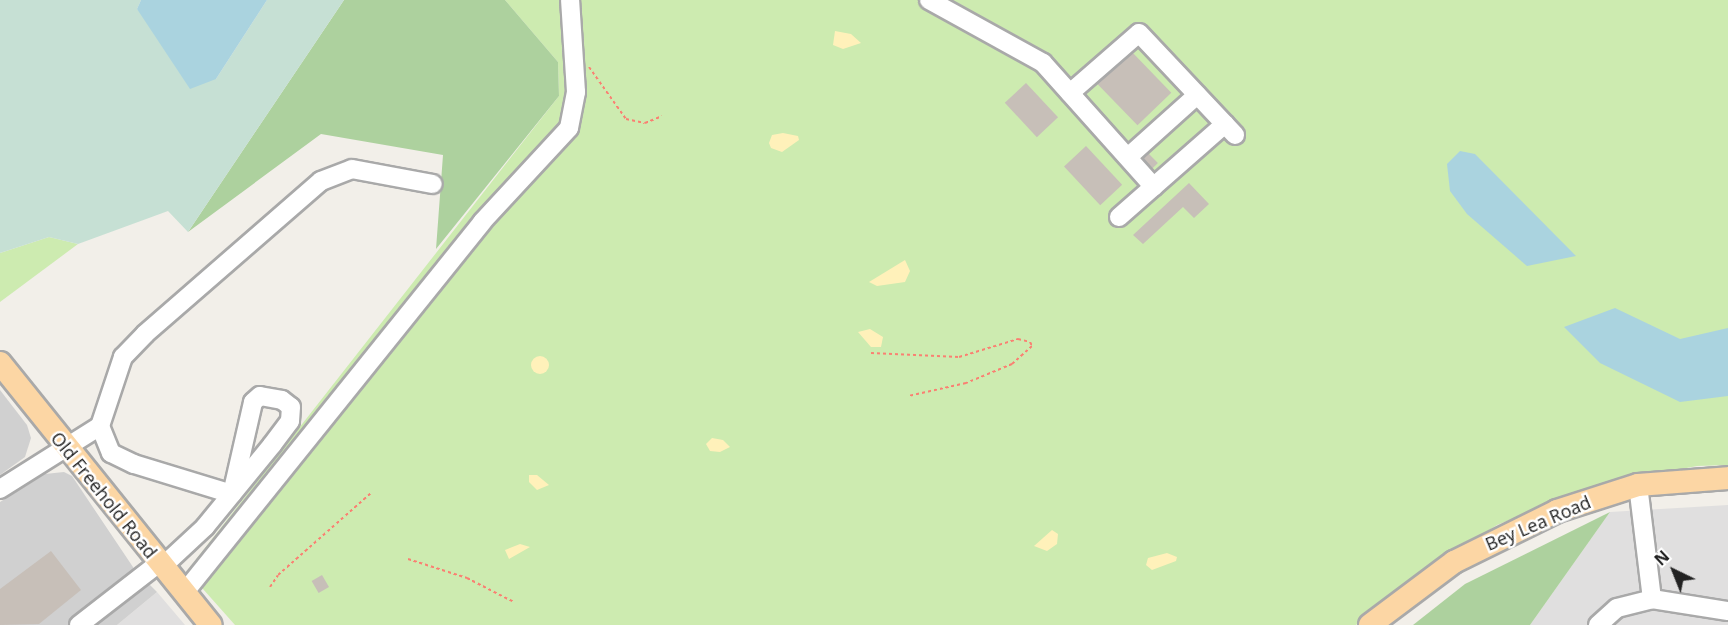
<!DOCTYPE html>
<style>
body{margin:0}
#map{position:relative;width:1728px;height:625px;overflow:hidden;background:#f2efe9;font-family:"Open Sans",sans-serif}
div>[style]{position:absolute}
.residential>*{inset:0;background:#e0dfdf}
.religious>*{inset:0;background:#d0d0d0}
.grass>*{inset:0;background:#cdebb0}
.forest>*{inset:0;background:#add19e}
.wetland>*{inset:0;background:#c6e0d4}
.sand>*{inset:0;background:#fff1ba}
.round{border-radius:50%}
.water>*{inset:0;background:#aad3df}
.building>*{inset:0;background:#c7bfb8;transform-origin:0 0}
.path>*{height:2px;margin-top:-1px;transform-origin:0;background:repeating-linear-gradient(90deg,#fa8072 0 3px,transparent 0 6px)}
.roads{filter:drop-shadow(2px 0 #a9a9a9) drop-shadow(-2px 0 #a9a9a9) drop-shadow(0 2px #a9a9a9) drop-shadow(0 -2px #a9a9a9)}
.minor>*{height:18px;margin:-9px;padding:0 9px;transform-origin:9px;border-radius:9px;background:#fff}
.major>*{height:22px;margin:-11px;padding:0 11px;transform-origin:11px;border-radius:11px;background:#fcd6a4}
span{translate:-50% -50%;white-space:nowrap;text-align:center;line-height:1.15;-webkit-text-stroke:5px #fff;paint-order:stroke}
.street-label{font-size:18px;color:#222}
.north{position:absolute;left:1644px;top:541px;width:60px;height:60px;-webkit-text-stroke:4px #fff;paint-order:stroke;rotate:317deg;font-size:16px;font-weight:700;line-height:24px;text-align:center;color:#222}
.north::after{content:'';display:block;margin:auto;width:21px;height:27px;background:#222;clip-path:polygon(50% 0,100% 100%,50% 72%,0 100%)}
</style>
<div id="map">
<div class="residential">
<i style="clip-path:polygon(1728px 505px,1728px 625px,1530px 625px,1610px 512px)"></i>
<i style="clip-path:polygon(157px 592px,185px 625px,117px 625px)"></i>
</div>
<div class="religious">
<i style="clip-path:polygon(0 390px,27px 425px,31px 438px,25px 457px,0 475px)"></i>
<i style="clip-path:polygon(64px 472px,72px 476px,135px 570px,157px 592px,117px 625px,0 625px,0 502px,45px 474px)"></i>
</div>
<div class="grass">
<i style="clip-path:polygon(505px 0,1728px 0,1728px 465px,1697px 466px,1635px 478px,1554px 502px,1497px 525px,1389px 594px,1356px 625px,235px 625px,187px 571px,559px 96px,558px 62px)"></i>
<i style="clip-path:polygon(49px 237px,78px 244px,0 302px,0 253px)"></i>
</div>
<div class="forest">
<i style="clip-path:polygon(344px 0,505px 0,558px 62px,559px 96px,436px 249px,443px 155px,321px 134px,188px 232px)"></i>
<i style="clip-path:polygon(1610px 512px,1530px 625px,1413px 625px,1465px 584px)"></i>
</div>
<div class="wetland">
<i style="clip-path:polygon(0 0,141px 0,137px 9px,216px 79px,267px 0,344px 0,188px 232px,168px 211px,78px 244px,49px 237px,0 253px)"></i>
</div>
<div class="sand">
<i style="clip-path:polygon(835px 31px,851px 34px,861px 43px,843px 49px,833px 45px)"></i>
<i style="clip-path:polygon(783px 133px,798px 136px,799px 140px,782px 152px,771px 148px,769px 143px,772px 135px)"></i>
<i style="clip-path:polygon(905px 260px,910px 271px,905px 282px,877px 286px,869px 282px)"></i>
<i style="clip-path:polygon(870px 329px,883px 337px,881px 347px,871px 347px,858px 332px)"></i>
<i class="round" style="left:531px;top:356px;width:18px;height:18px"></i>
<i style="clip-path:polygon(712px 438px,723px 440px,730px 447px,720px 452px,710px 451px,706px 444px)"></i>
<i style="clip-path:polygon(529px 475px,537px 475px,549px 485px,537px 490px,529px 482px)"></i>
<i style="clip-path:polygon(1052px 530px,1058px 534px,1057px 544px,1047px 551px,1034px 546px)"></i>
<i style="clip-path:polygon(520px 544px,530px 547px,509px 559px,505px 550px)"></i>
<i style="clip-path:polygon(1167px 553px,1177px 557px,1176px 561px,1152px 570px,1146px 565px,1148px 558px)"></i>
</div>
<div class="water">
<i style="clip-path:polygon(141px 0,267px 0,216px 79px,190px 89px,137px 9px)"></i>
<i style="clip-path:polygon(1460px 151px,1475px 154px,1576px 256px,1527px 266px,1467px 214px,1450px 191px,1447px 164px)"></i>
<i style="clip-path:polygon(1615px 308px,1680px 339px,1728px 328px,1728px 396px,1680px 402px,1600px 363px,1564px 327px)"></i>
</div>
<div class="building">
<i style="left:1131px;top:51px;width:58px;height:47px;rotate:46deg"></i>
<i style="left:1026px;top:83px;width:47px;height:29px;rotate:47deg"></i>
<i style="left:1086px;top:146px;width:53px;height:30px;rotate:47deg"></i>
<i style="left:1148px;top:153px;width:14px;height:13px;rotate:45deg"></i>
<i style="clip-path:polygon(1189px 183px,1209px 204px,1194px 218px,1183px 207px,1143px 244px,1133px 235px)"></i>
<i style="clip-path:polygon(51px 551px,81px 590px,39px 624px,0 625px,0 589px)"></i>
<i style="left:322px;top:575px;width:14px;height:12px;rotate:60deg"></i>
</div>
<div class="path">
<i style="left:589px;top:67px;width:64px;rotate:54.6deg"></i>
<i style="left:626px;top:119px;width:19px;rotate:12deg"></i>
<i style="left:645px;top:123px;width:18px;rotate:-22deg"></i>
<i style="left:871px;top:353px;width:88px;rotate:2.6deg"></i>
<i style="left:959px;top:357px;width:62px;rotate:-17deg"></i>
<i style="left:1018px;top:339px;width:12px;rotate:14deg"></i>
<i style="left:1030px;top:342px;width:4px;rotate:63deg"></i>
<i style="left:1032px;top:346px;width:27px;rotate:138deg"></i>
<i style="left:1012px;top:364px;width:50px;rotate:157.6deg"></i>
<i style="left:966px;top:383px;width:58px;rotate:167.2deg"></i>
<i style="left:408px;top:559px;width:62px;rotate:17.9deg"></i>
<i style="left:467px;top:578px;width:53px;rotate:27.1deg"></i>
<i style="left:270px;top:587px;width:14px;rotate:-56deg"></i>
<i style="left:278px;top:575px;width:124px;rotate:-41.4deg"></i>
</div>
<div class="roads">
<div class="minor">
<i style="left:929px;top:0;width:130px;rotate:28.9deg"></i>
<i style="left:1043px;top:63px;width:166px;rotate:48.2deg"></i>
<i style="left:1070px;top:93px;width:91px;rotate:-41deg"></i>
<i style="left:1139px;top:33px;width:140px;rotate:46.7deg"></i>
<i style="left:1128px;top:157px;width:93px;rotate:-41.9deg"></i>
<i style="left:1119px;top:217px;width:141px;rotate:-41.3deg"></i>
<i style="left:100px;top:426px;width:73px;rotate:-71.6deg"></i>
<i style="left:123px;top:357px;width:32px;rotate:-46deg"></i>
<i style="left:145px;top:334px;width:233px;rotate:-41deg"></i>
<i style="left:321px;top:181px;width:33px;rotate:-21deg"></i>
<i style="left:352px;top:169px;width:82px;rotate:10.5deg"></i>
<i style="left:1638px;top:485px;width:115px;rotate:83deg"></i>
<i style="left:0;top:489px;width:118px;rotate:-32.2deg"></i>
<i style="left:100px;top:426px;width:29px;rotate:68deg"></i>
<i style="left:111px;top:453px;width:25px;rotate:26deg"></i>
<i style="left:134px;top:464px;width:102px;rotate:17deg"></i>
<i style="left:232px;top:494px;width:94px;rotate:-77.1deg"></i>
<i style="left:253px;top:402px;width:9px;rotate:-41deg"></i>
<i style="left:260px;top:396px;width:22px;rotate:10deg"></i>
<i style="left:282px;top:400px;width:11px;rotate:38deg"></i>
<i style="left:291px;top:407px;width:14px;rotate:94deg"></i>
<i style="left:290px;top:421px;width:30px;rotate:127deg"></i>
<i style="left:272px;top:445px;width:106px;rotate:129.3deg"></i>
<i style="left:205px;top:527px;width:59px;rotate:137.1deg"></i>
<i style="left:184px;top:593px;width:476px;rotate:-51.2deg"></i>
<i style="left:482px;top:222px;width:128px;rotate:-47.2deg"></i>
<i style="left:569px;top:128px;width:37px;rotate:-79deg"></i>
<i style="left:576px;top:92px;width:92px;rotate:-93.7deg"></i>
<i style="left:79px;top:625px;width:101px;rotate:-37.8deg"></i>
<i style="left:1598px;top:625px;width:25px;rotate:-42deg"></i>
<i style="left:1617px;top:608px;width:36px;rotate:-14deg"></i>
<i style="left:1652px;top:599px;width:77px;rotate:9deg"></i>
</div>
<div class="major">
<i style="left:0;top:363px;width:336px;rotate:51.2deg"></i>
<i style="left:1370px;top:625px;width:105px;rotate:-36.9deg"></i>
<i style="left:1454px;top:562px;width:115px;rotate:-26.3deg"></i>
<i style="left:1557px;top:511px;width:85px;rotate:-17.8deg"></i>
<i style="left:1638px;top:485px;width:90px;rotate:-4.4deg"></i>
</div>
</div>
<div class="street-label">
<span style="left:104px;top:495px;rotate:51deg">Old Freehold Road</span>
<span style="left:1538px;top:523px;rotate:-23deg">Bey Lea Road</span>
</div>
<div class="north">N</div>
</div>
